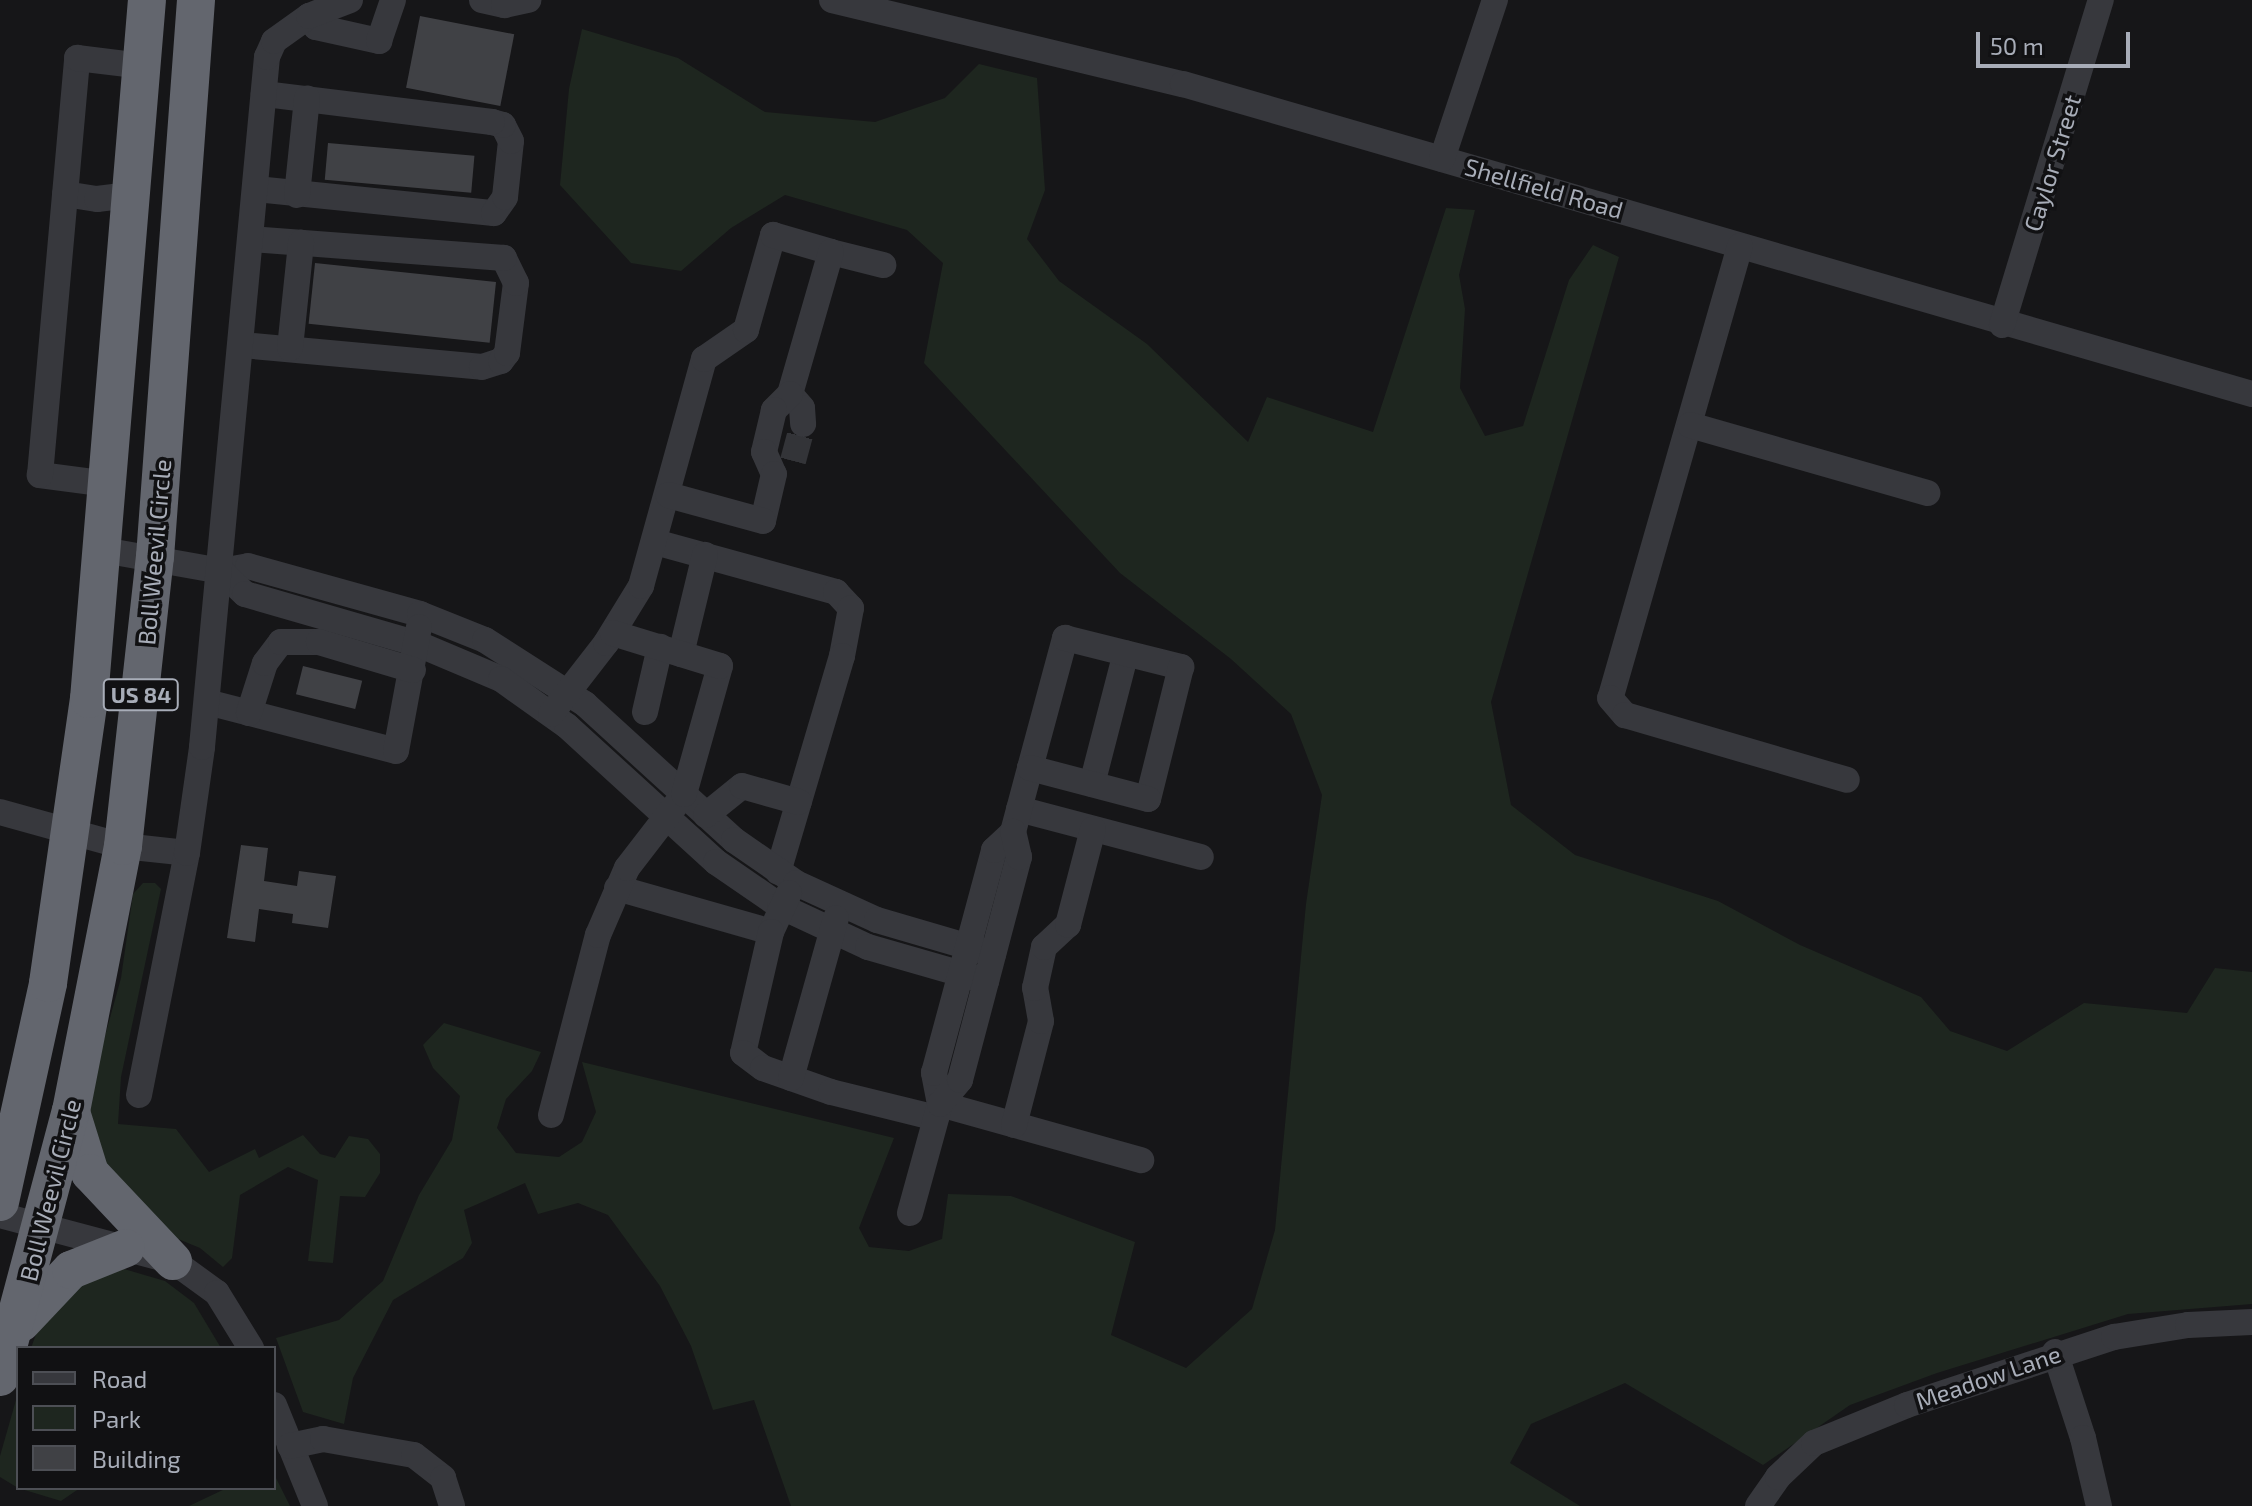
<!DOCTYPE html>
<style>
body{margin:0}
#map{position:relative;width:2252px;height:1506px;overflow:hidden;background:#161618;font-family:"Exo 2",sans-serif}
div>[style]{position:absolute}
.green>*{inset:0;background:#1e261f}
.building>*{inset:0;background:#404145;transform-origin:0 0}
.minor-tunnel>*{height:26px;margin-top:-13px;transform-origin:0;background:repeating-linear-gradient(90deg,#333438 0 26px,transparent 0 39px)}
.minor>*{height:26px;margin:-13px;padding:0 13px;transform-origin:13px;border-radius:13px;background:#37383d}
.highway>*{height:38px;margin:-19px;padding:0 19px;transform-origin:19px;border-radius:19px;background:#63666e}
span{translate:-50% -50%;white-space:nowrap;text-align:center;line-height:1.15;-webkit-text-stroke:7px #111113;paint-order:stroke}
.shield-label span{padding:2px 6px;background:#111113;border:2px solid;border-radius:6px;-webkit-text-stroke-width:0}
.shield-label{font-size:22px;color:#a8adb8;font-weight:700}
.street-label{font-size:24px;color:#a8adb8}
.legend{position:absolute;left:16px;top:1346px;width:260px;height:144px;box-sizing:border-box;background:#111113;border:2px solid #4d4f55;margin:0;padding:10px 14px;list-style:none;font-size:24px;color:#a8adb8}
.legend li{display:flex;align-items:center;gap:16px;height:40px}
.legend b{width:40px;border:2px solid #4d4f55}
.scale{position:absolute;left:1976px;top:32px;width:154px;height:36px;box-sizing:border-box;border:4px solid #a8adb8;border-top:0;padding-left:10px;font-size:24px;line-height:28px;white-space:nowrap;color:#a8adb8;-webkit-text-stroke:6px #111113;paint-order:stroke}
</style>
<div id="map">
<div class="green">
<i style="clip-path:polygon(582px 29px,678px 58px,765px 112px,875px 122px,945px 98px,979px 64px,1037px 78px,1045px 190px,1027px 239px,1059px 281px,1147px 344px,1248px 442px,1267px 397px,1373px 432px,1446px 208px,1475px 210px,1459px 275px,1465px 309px,1460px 388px,1485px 436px,1523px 426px,1569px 280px,1593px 245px,1619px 257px,1491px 702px,1511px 805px,1575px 855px,1718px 901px,1800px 945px,1921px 997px,1950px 1031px,2007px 1051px,2084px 1003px,2187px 1013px,2215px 968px,2252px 972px,2252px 1304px,2128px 1314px,1937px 1373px,1850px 1405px,1763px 1465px,1625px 1383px,1531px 1424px,1510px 1463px,1580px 1506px,791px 1506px,754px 1400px,713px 1410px,691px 1346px,660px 1286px,608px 1215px,578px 1203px,538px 1214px,525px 1183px,464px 1210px,472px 1243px,463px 1258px,393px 1300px,353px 1378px,344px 1424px,303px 1412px,276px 1338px,339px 1320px,383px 1281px,419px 1195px,452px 1140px,460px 1096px,433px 1068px,423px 1045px,444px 1023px,541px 1052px,532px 1071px,506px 1099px,497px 1128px,516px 1153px,559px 1157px,582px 1142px,596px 1112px,582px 1062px,894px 1138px,859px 1228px,869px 1247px,909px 1251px,942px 1239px,948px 1194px,1011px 1196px,1135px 1242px,1111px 1335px,1186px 1368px,1252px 1309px,1275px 1230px,1306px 904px,1322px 795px,1291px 714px,1231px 659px,1120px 573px,924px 363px,943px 263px,907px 230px,785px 195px,731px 228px,681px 271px,631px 263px,560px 185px,569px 89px)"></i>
<i style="clip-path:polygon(143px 883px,155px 883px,161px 889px,121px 1077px,118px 1124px,176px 1129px,209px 1172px,255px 1149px,259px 1158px,303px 1135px,320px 1154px,335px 1158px,349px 1136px,368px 1139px,380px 1154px,380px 1173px,365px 1197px,340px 1196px,333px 1263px,308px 1261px,318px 1180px,288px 1167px,240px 1195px,232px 1258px,223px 1267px,200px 1248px,166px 1234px,112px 1192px,87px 1101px,121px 978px,133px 894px)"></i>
<i style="clip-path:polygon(107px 1264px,165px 1281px,194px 1303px,221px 1348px,31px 1348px,49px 1299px)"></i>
<i style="clip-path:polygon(18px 1393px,18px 1488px,0 1477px,0 1456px)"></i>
<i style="clip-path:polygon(274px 1474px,290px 1506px,189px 1506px,227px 1488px,274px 1488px)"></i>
<i style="clip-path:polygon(18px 1488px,80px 1488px,61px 1501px)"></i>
</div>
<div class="building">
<i style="left:420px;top:16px;width:96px;height:73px;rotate:11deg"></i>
<i style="left:328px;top:143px;width:147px;height:37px;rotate:5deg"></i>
<i style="left:315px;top:263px;width:182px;height:61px;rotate:6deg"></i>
<i style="left:303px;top:666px;width:61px;height:29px;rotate:14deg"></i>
<i style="clip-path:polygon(241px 845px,268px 848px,264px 881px,297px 886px,299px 871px,336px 876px,328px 928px,292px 923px,293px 914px,259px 909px,255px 942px,227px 938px)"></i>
</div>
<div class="minor-tunnel">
<i style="left:793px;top:461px;width:38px;rotate:-75deg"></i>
</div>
<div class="minor">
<i style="left:482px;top:0;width:23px;rotate:13deg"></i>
<i style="left:504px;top:5px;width:25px;rotate:-12deg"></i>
<i style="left:832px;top:0;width:361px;rotate:13.5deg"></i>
<i style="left:1183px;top:84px;width:1113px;rotate:16.17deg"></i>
<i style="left:309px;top:16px;width:13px;rotate:58deg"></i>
<i style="left:316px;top:27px;width:65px;rotate:12.5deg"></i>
<i style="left:379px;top:41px;width:43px;rotate:-71.1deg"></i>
<i style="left:1442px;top:159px;width:168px;rotate:-71.6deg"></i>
<i style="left:256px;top:189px;width:239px;rotate:5.8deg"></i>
<i style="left:494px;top:213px;width:19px;rotate:-55deg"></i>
<i style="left:505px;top:197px;width:56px;rotate:-83.9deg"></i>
<i style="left:511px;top:141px;width:18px;rotate:-117deg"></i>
<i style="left:503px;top:125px;width:11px;rotate:-165deg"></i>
<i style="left:492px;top:122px;width:230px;rotate:-173deg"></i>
<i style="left:65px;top:194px;width:32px;rotate:9deg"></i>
<i style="left:97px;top:199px;width:35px;rotate:-7deg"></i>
<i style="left:297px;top:195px;width:97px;rotate:-84.1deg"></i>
<i style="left:1740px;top:246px;width:470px;rotate:106deg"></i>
<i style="left:1610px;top:698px;width:23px;rotate:49deg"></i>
<i style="left:1625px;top:715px;width:231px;rotate:16.3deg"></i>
<i style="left:831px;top:252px;width:54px;rotate:14deg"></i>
<i style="left:2002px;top:325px;width:340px;rotate:-73.1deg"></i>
<i style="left:242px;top:345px;width:241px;rotate:5.2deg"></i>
<i style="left:482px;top:367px;width:20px;rotate:-18deg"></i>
<i style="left:501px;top:361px;width:10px;rotate:-53deg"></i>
<i style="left:507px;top:353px;width:71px;rotate:-82.7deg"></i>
<i style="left:516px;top:283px;width:28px;rotate:-116deg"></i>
<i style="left:504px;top:258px;width:254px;rotate:-175.7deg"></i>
<i style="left:290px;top:348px;width:106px;rotate:-84deg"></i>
<i style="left:790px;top:394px;width:18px;rotate:49deg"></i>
<i style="left:802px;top:408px;width:16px;rotate:86deg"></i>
<i style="left:1690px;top:425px;width:247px;rotate:16deg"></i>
<i style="left:108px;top:484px;width:69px;rotate:-172.5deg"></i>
<i style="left:40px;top:475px;width:419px;rotate:-84.9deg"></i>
<i style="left:77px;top:58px;width:65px;rotate:7deg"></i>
<i style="left:655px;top:542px;width:188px;rotate:15.4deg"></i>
<i style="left:836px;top:592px;width:22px;rotate:47deg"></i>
<i style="left:851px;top:608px;width:49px;rotate:100.6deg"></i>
<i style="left:842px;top:656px;width:225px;rotate:106.5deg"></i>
<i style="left:103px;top:550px;width:120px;rotate:10.1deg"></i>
<i style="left:221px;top:571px;width:27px;rotate:-10deg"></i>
<i style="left:248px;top:566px;width:179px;rotate:15.6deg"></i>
<i style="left:420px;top:614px;width:70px;rotate:21.8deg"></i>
<i style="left:485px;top:640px;width:119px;rotate:32.6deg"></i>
<i style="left:585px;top:704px;width:202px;rotate:42.4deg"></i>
<i style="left:734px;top:840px;width:75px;rotate:34.7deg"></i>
<i style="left:796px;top:883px;width:89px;rotate:24.6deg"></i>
<i style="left:877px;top:920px;width:121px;rotate:16.3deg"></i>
<i style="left:221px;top:571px;width:33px;rotate:44deg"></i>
<i style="left:245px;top:594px;width:180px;rotate:16.1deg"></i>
<i style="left:418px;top:644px;width:90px;rotate:22.9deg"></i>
<i style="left:501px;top:679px;width:81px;rotate:35.5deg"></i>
<i style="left:567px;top:726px;width:202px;rotate:42.4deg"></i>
<i style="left:716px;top:862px;width:78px;rotate:34.5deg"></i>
<i style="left:780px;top:906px;width:97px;rotate:25deg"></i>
<i style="left:868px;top:947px;width:123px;rotate:16.1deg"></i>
<i style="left:681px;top:654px;width:102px;rotate:-76.4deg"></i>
<i style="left:207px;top:702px;width:195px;rotate:14.5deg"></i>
<i style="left:396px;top:751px;width:126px;rotate:-79.5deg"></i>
<i style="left:645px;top:712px;width:67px;rotate:-77deg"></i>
<i style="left:249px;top:713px;width:52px;rotate:-72.3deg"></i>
<i style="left:265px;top:663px;width:26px;rotate:-53deg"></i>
<i style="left:281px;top:642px;width:38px"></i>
<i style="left:319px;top:642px;width:98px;rotate:16.6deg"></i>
<i style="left:551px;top:714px;width:90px;rotate:-52.2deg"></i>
<i style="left:606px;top:643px;width:67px;rotate:-58.4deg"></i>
<i style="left:641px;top:586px;width:236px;rotate:-74.5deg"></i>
<i style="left:704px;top:359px;width:51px;rotate:-34.6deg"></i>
<i style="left:746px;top:330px;width:99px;rotate:-74.1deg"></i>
<i style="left:773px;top:235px;width:60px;rotate:16.3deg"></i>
<i style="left:831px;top:252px;width:148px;rotate:106.1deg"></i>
<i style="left:790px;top:394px;width:23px;rotate:135deg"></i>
<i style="left:774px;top:410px;width:43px;rotate:103.4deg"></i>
<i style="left:764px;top:452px;width:24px;rotate:66deg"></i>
<i style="left:774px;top:474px;width:48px;rotate:103.2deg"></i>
<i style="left:763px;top:521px;width:98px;rotate:-164.7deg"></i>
<i style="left:1092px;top:784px;width:135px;rotate:-75.5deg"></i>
<i style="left:1019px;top:809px;width:188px;rotate:14.8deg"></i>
<i style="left:0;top:812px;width:128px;rotate:15.5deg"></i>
<i style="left:123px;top:846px;width:64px;rotate:6.2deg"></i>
<i style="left:706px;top:815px;width:46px;rotate:-38.9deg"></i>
<i style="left:742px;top:786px;width:59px;rotate:15.7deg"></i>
<i style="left:617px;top:888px;width:160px;rotate:15.9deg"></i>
<i style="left:789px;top:893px;width:43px;rotate:114.8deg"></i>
<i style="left:771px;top:932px;width:124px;rotate:103deg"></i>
<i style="left:743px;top:1053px;width:25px;rotate:37deg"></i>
<i style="left:763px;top:1068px;width:72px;rotate:19.4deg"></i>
<i style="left:831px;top:1092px;width:108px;rotate:13.9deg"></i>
<i style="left:791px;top:1078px;width:166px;rotate:-74.3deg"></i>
<i style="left:139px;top:1095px;width:247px;rotate:-78.8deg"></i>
<i style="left:187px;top:853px;width:107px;rotate:-81.9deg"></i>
<i style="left:202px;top:747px;width:693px;rotate:-84.62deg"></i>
<i style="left:267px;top:57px;width:17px;rotate:-66deg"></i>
<i style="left:274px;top:41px;width:43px;rotate:-35.5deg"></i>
<i style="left:309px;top:16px;width:44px;rotate:-21.3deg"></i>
<i style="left:940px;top:1104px;width:32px;rotate:-101deg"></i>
<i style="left:934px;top:1073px;width:231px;rotate:-74.9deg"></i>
<i style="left:994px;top:850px;width:26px;rotate:-43deg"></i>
<i style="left:1013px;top:832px;width:66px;rotate:-75.1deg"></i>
<i style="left:1030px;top:768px;width:135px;rotate:-74.9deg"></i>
<i style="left:1065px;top:638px;width:120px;rotate:14deg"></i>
<i style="left:1181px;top:667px;width:136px;rotate:104deg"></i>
<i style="left:1148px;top:799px;width:122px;rotate:-165.3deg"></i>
<i style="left:940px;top:1104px;width:209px;rotate:15.6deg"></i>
<i style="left:551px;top:1115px;width:186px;rotate:-75.4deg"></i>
<i style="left:598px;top:935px;width:73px;rotate:-66.6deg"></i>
<i style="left:627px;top:868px;width:93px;rotate:-52.4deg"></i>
<i style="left:684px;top:794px;width:133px;rotate:-74.3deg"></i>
<i style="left:720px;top:666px;width:112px;rotate:-162.9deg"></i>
<i style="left:1014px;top:1125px;width:107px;rotate:-75.4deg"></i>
<i style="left:1041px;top:1021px;width:34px;rotate:-100deg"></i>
<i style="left:1035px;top:988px;width:42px;rotate:-77.6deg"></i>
<i style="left:1044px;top:947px;width:33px;rotate:-43deg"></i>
<i style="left:1068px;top:925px;width:99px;rotate:-75.4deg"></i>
<i style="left:910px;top:1213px;width:113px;rotate:-74.6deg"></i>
<i style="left:940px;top:1104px;width:31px;rotate:-50deg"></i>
<i style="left:960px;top:1080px;width:231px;rotate:-75.2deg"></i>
<i style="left:1019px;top:857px;width:26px;rotate:-103deg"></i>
<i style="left:0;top:1215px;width:179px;rotate:14.9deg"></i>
<i style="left:173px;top:1261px;width:54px;rotate:36deg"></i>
<i style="left:217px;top:1293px;width:65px;rotate:58.3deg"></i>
<i style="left:2055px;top:1352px;width:90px;rotate:72deg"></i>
<i style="left:2083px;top:1438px;width:70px;rotate:76.8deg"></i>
<i style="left:274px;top:1405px;width:109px;rotate:67.9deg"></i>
<i style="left:290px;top:1446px;width:34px;rotate:-12deg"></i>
<i style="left:323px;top:1439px;width:92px;rotate:10deg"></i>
<i style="left:414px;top:1455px;width:37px;rotate:38deg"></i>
<i style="left:443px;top:1478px;width:29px;rotate:72deg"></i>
<i style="left:1758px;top:1506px;width:35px;rotate:-55deg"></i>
<i style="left:1778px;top:1477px;width:50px;rotate:-43.4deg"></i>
<i style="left:1814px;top:1443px;width:100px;rotate:-22.2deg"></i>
<i style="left:1907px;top:1405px;width:218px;rotate:-18.2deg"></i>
<i style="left:2114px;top:1337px;width:75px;rotate:-9.2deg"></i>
<i style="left:2188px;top:1325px;width:64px;rotate:-2.7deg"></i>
</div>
<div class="highway">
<i style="left:71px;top:1112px;width:64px;rotate:72.7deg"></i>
<i style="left:90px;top:1173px;width:121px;rotate:46.7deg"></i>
<i style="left:0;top:1202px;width:224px;rotate:-77.6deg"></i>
<i style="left:48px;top:983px;width:287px;rotate:-81.8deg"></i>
<i style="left:89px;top:699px;width:701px;rotate:-85.26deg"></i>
<i style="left:21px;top:1323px;width:73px;rotate:-46.7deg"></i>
<i style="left:71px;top:1270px;width:59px;rotate:-21.8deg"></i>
<i style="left:0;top:1377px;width:275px;rotate:-75.1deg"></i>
<i style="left:71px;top:1111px;width:270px;rotate:-78.9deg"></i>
<i style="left:123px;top:846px;width:291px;rotate:-83.7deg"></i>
<i style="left:155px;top:557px;width:559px;rotate:-85.79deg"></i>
</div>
<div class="shield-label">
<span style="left:141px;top:695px">US 84</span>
</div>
<div class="street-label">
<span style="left:2052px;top:163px;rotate:-73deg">Caylor Street</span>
<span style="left:1544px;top:188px;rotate:16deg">Shellfield Road</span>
<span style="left:154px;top:552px;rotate:-85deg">Boll Weevil Circle</span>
<span style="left:50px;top:1190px;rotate:-76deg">Boll Weevil Circle</span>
<span style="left:1988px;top:1377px;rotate:-19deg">Meadow Lane</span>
</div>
<ul class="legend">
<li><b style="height:10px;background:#37383d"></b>Road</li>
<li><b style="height:22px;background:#1e261f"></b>Park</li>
<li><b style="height:22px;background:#404145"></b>Building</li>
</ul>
<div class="scale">50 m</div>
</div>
